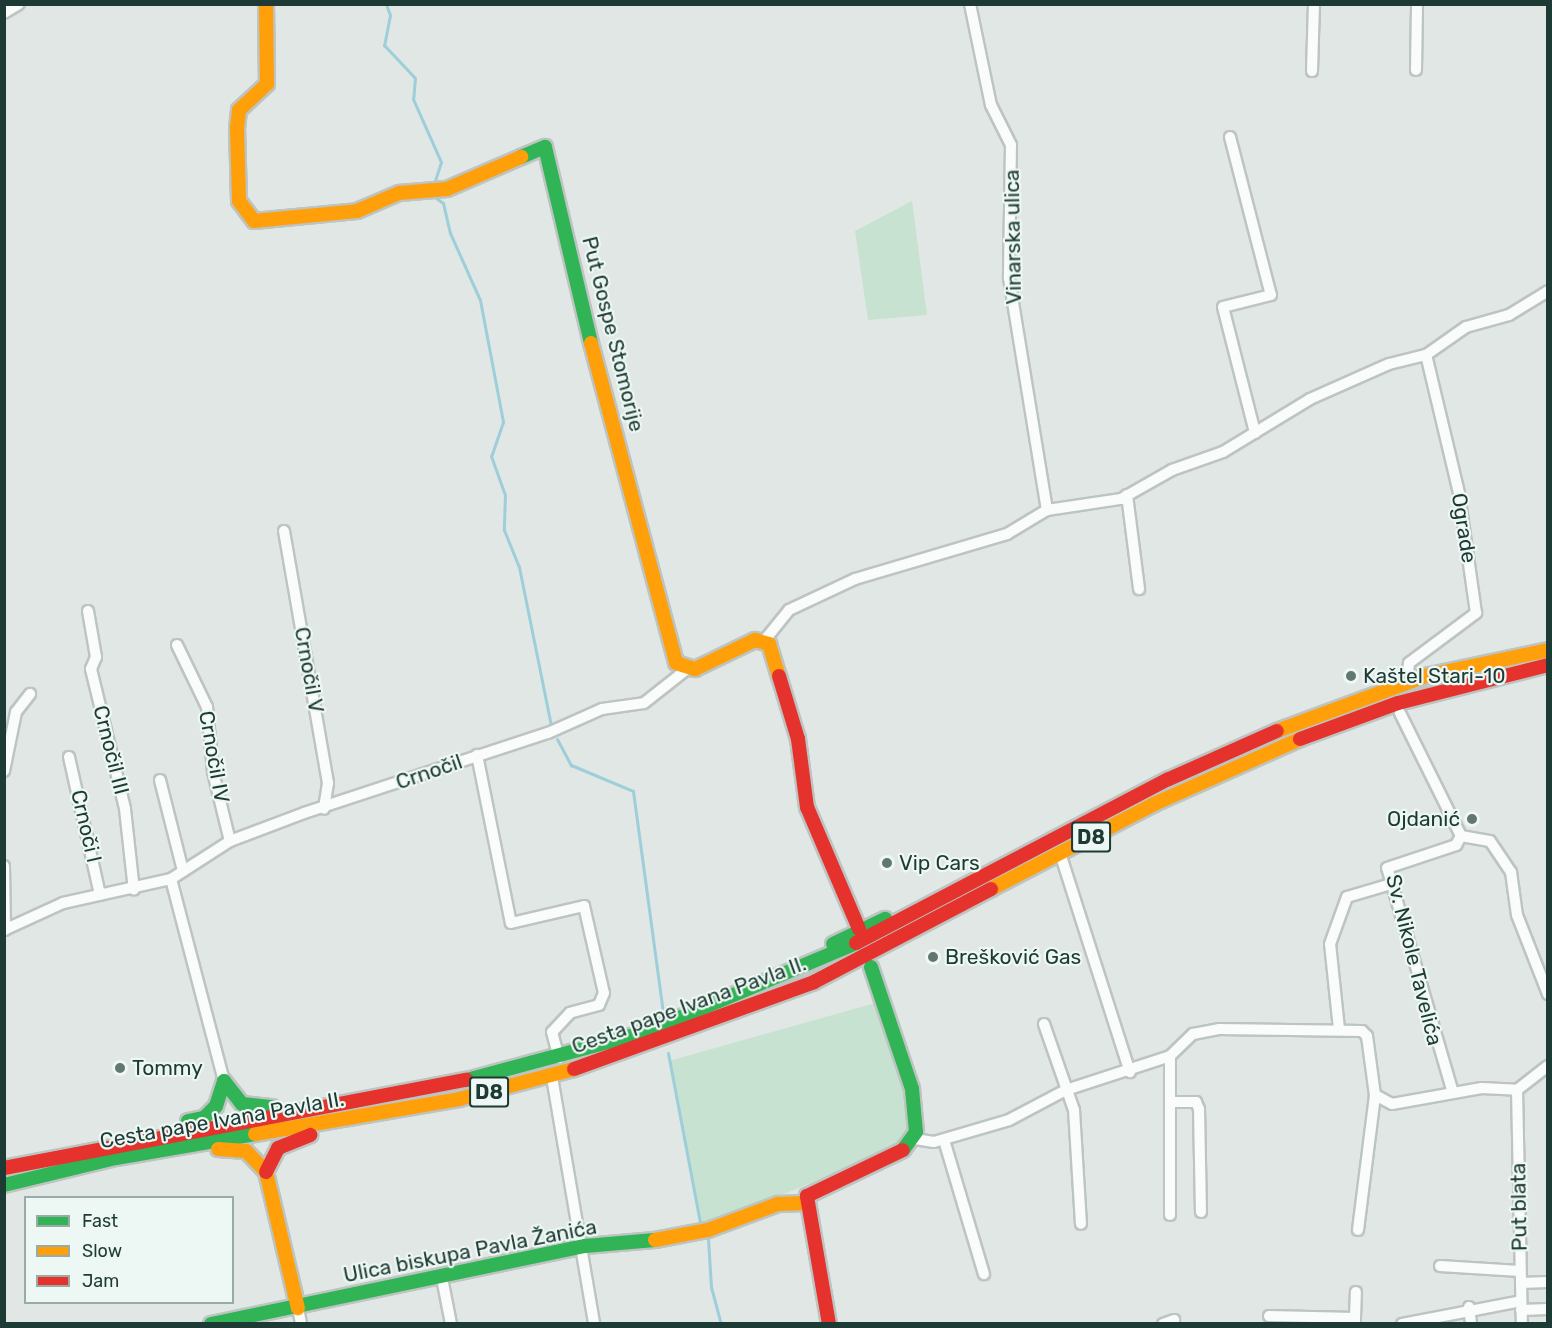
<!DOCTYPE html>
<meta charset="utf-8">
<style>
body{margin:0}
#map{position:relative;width:1552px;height:1328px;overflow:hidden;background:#e0e7e4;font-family:Rubik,sans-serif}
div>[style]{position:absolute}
.green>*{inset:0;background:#c8e2d1}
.stream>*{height:3px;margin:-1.5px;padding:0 1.5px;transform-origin:1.5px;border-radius:1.5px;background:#9dced9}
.roads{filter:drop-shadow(2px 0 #bdc4c1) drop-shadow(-2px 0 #bdc4c1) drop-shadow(0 2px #bdc4c1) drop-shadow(0 -2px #bdc4c1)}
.street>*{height:10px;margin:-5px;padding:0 5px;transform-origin:5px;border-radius:5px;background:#fafbfb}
.fast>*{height:14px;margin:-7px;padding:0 7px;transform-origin:7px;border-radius:7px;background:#30b455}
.slow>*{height:14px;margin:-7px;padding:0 7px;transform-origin:7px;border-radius:7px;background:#ff9f0a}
.jam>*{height:14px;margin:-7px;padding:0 7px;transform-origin:7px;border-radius:7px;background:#e5322d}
.dots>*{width:16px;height:16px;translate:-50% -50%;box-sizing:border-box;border:3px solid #edf7f3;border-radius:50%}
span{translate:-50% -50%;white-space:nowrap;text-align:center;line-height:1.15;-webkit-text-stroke:4.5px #edf7f3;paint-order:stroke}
.shield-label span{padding:2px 4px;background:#edf7f3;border:2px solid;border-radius:4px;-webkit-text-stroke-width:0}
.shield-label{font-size:20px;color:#1e3a34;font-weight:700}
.street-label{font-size:21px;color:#1e3a34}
.poi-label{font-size:21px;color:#1e3a34}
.left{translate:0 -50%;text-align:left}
.right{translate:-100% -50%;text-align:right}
.frame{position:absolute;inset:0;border:6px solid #1e3a34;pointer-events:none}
.legend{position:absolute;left:24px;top:1196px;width:210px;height:108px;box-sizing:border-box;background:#edf7f3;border:2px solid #9aaba7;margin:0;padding:8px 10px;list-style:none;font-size:18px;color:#1e3a34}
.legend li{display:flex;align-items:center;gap:12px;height:30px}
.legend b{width:30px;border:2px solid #9aaba7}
</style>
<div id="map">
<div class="green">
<i style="clip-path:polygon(912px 201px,927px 315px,868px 320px,855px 231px)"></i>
<i style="clip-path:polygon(879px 1002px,911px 1108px,912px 1135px,898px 1149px,702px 1226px,669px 1061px)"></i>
</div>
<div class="stream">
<i style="left:386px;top:4px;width:12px;rotate:70deg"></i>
<i style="left:390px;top:15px;width:31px;rotate:101deg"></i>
<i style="left:384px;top:45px;width:45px;rotate:46.8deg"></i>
<i style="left:415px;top:78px;width:21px;rotate:95deg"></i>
<i style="left:413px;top:99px;width:69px;rotate:66deg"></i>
<i style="left:441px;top:162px;width:23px;rotate:108deg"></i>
<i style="left:436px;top:198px;width:9px;rotate:36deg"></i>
<i style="left:443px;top:203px;width:31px;rotate:77deg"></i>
<i style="left:450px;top:233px;width:73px;rotate:65.9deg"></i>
<i style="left:480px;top:300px;width:124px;rotate:79.3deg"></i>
<i style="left:503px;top:422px;width:36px;rotate:109deg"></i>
<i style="left:491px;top:456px;width:41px;rotate:70.3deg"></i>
<i style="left:505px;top:495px;width:35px;rotate:92deg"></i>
<i style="left:504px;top:530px;width:40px;rotate:68deg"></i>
<i style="left:519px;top:567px;width:162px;rotate:78.6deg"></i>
<i style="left:557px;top:739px;width:30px;rotate:62deg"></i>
<i style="left:571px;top:765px;width:67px;rotate:22.8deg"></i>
<i style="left:633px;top:791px;width:225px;rotate:82.3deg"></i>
<i style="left:668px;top:1053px;width:172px;rotate:79.3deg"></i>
<i style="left:708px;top:1239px;width:48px;rotate:86.4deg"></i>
<i style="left:711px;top:1287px;width:38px;rotate:75deg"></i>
</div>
<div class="roads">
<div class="street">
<i style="left:970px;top:4px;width:103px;rotate:78.3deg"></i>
<i style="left:991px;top:105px;width:45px;rotate:63.4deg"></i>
<i style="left:1011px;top:145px;width:133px;rotate:90.9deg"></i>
<i style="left:1009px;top:278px;width:235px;rotate:80.7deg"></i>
<i style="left:4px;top:13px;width:17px;rotate:-31deg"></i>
<i style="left:1416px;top:70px;width:66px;rotate:-89.1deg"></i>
<i style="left:1312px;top:71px;width:67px;rotate:-88.3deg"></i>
<i style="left:1230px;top:137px;width:163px;rotate:75.5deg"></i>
<i style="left:1271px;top:295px;width:49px;rotate:166deg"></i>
<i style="left:1223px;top:307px;width:130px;rotate:75.7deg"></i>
<i style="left:1127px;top:495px;width:95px;rotate:82.7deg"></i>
<i style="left:284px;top:531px;width:256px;rotate:80.1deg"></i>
<i style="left:328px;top:783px;width:26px;rotate:99deg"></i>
<i style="left:88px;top:611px;width:47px;rotate:80.1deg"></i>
<i style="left:96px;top:657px;width:13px;rotate:113deg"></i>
<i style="left:91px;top:669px;width:144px;rotate:76.3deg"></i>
<i style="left:125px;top:809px;width:81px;rotate:83.7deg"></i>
<i style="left:764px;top:641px;width:40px;rotate:-51deg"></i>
<i style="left:789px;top:610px;width:73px;rotate:-25.2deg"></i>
<i style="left:855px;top:579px;width:159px;rotate:-16.5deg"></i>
<i style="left:1007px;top:534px;width:47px;rotate:-31deg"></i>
<i style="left:1047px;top:510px;width:75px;rotate:-8.5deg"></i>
<i style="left:1121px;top:499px;width:59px;rotate:-29.6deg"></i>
<i style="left:1172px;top:470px;width:54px;rotate:-19.4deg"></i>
<i style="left:1223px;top:452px;width:102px;rotate:-31.3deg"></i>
<i style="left:1310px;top:399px;width:86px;rotate:-23.9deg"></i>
<i style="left:1389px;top:364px;width:38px;rotate:-14deg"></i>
<i style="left:1426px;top:355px;width:49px;rotate:-35deg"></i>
<i style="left:1466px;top:327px;width:45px;rotate:-15.6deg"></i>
<i style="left:1509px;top:315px;width:46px;rotate:-31.6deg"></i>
<i style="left:177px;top:645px;width:69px;rotate:64.2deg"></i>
<i style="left:207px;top:707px;width:65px;rotate:84.7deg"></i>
<i style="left:213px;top:772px;width:71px;rotate:76.2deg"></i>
<i style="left:1408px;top:672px;width:9px;rotate:-84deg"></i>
<i style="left:1409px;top:663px;width:84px;rotate:-36.7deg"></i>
<i style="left:1476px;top:613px;width:121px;rotate:-98.1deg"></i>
<i style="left:1459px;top:493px;width:142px;rotate:-103.4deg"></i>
<i style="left:1400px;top:713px;width:137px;rotate:63.6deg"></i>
<i style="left:1461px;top:836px;width:29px;rotate:10deg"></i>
<i style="left:1490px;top:841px;width:37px;rotate:56deg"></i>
<i style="left:1511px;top:872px;width:43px;rotate:82.1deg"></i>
<i style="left:1517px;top:915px;width:85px;rotate:68.6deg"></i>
<i style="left:477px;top:755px;width:171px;rotate:78.6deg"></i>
<i style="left:511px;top:923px;width:75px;rotate:-13.1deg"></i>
<i style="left:584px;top:906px;width:89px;rotate:77.1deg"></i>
<i style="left:604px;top:993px;width:13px;rotate:113deg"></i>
<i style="left:599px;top:1005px;width:30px;rotate:165deg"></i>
<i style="left:570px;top:1013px;width:26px;rotate:133deg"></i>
<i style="left:552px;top:1032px;width:27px;rotate:75deg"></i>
<i style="left:69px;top:757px;width:141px;rotate:77.3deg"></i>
<i style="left:4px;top:771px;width:60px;rotate:-78.5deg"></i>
<i style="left:16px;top:712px;width:23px;rotate:-52deg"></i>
<i style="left:160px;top:780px;width:94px;rotate:75.8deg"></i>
<i style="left:1060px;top:853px;width:230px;rotate:72.3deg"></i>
<i style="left:4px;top:866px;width:64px;rotate:89.1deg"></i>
<i style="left:171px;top:879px;width:209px;rotate:75.3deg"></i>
<i style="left:4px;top:930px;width:65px;rotate:-24.6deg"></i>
<i style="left:63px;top:903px;width:111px;rotate:-12.5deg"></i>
<i style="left:171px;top:879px;width:70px;rotate:-32.8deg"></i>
<i style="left:230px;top:841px;width:79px;rotate:-20.7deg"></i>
<i style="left:304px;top:813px;width:257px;rotate:-18.2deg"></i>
<i style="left:548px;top:733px;width:59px;rotate:-24deg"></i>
<i style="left:602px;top:709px;width:42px;rotate:-8.1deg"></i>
<i style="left:644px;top:703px;width:53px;rotate:-38.2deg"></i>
<i style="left:1044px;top:1024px;width:91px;rotate:70.8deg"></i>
<i style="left:1074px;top:1110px;width:114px;rotate:86.5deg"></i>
<i style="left:1339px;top:1029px;width:85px;rotate:-96deg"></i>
<i style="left:1330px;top:944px;width:50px;rotate:-70.1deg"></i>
<i style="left:1347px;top:897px;width:46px;rotate:-16.5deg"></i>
<i style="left:1170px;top:1056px;width:159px;rotate:90deg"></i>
<i style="left:552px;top:1077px;width:251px;rotate:80.3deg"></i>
<i style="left:1517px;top:1090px;width:234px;rotate:88.8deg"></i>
<i style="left:1517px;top:1090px;width:39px;rotate:-38deg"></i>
<i style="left:1453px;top:1093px;width:234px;rotate:-106.3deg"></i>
<i style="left:1387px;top:868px;width:73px;rotate:-18.4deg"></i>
<i style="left:1456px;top:845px;width:10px;rotate:-61deg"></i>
<i style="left:1170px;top:1102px;width:26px"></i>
<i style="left:1196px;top:1102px;width:8px;rotate:67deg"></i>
<i style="left:1199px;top:1109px;width:103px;rotate:88.9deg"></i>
<i style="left:915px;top:1139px;width:19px;rotate:9deg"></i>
<i style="left:934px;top:1142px;width:78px;rotate:-16.3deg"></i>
<i style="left:1009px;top:1120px;width:64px;rotate:-27.8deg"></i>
<i style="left:1066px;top:1090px;width:109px;rotate:-18.1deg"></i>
<i style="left:1170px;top:1056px;width:32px;rotate:-44deg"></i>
<i style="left:1193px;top:1034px;width:26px;rotate:-11deg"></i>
<i style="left:1219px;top:1029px;width:143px;rotate:0.8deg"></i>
<i style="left:1362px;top:1031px;width:7px;rotate:45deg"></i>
<i style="left:1367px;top:1036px;width:60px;rotate:82.3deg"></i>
<i style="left:1375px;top:1095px;width:19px;rotate:28deg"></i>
<i style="left:1392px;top:1104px;width:91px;rotate:-10.1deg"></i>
<i style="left:1482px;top:1088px;width:35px;rotate:3deg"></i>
<i style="left:944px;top:1140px;width:140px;rotate:73.4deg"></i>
<i style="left:1358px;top:1230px;width:136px;rotate:-82.8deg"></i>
<i style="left:1440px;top:1266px;width:80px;rotate:3.6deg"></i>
<i style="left:442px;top:1278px;width:47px;rotate:78.9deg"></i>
<i style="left:1521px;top:1283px;width:27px;rotate:-2deg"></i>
<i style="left:1469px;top:1307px;width:17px;rotate:83deg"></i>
<i style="left:298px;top:1308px;width:16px;rotate:79deg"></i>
<i style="left:1521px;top:1310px;width:27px;rotate:-2deg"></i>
<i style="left:1269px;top:1316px;width:86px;rotate:1.3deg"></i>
<i style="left:1355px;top:1318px;width:6px;rotate:90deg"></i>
<i style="left:1355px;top:1318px;width:26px;rotate:-88deg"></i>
<i style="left:1163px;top:1324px;width:12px;rotate:-20deg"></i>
<i style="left:1402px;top:1324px;width:121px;rotate:-10.9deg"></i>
</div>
<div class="fast">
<i style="left:521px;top:157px;width:26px;rotate:-23deg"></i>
<i style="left:545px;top:147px;width:201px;rotate:76.8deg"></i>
<i style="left:833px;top:944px;width:58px;rotate:-25.7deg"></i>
<i style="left:871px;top:967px;width:129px;rotate:71.4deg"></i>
<i style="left:912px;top:1089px;width:43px;rotate:84.7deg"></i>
<i style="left:916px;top:1132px;width:22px;rotate:126deg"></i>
<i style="left:467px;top:1080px;width:188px;rotate:-15.1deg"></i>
<i style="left:648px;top:1031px;width:226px;rotate:-22.9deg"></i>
<i style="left:224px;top:1081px;width:29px;rotate:52deg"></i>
<i style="left:242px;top:1104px;width:31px;rotate:6deg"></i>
<i style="left:188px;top:1121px;width:16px;rotate:-11deg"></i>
<i style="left:204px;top:1118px;width:17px;rotate:-45deg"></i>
<i style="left:216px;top:1106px;width:26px;rotate:-72deg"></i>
<i style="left:4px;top:1185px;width:115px;rotate:-13.6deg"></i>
<i style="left:116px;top:1158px;width:141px;rotate:-9.8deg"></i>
<i style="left:211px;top:1324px;width:382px;rotate:-11.8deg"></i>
<i style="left:585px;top:1246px;width:70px;rotate:-4.9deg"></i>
</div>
<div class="slow">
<i style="left:266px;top:4px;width:80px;rotate:89.3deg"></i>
<i style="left:267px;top:84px;width:38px;rotate:137deg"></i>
<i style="left:239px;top:110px;width:18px;rotate:96deg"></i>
<i style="left:237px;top:128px;width:73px;rotate:88.4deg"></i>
<i style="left:239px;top:201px;width:25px;rotate:53deg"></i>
<i style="left:254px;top:221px;width:103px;rotate:-5.5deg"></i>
<i style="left:357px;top:211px;width:46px;rotate:-23.2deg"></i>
<i style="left:399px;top:193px;width:48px;rotate:-4.8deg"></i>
<i style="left:447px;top:189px;width:81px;rotate:-23.4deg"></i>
<i style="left:591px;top:343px;width:331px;rotate:75.1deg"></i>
<i style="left:676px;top:663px;width:20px;rotate:18deg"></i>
<i style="left:695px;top:669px;width:67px;rotate:-25.8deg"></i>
<i style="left:755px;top:640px;width:15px;rotate:16deg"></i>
<i style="left:769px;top:644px;width:34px;rotate:73deg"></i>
<i style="left:1277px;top:731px;width:159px;rotate:-20.3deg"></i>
<i style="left:1426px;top:676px;width:125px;rotate:-12deg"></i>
<i style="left:991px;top:889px;width:184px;rotate:-27.5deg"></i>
<i style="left:1154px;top:804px;width:160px;rotate:-24deg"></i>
<i style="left:255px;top:1134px;width:207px;rotate:-9.7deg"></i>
<i style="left:459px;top:1099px;width:119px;rotate:-14.6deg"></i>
<i style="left:218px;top:1149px;width:28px;rotate:4deg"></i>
<i style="left:246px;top:1151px;width:29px;rotate:46deg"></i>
<i style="left:266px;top:1172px;width:140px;rotate:76.8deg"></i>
<i style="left:655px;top:1240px;width:54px;rotate:-10.7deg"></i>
<i style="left:708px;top:1230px;width:75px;rotate:-20.4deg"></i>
<i style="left:778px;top:1204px;width:28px;rotate:-2deg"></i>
</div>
<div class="jam">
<i style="left:779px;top:676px;width:66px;rotate:73.2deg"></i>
<i style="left:798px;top:739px;width:69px;rotate:82.5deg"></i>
<i style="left:807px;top:807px;width:133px;rotate:66.9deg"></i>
<i style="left:1300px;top:739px;width:104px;rotate:-20.2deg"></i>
<i style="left:1398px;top:703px;width:155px;rotate:-14.2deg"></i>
<i style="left:856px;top:943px;width:353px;rotate:-27.7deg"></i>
<i style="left:1169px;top:779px;width:118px;rotate:-24deg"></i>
<i style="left:574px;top:1069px;width:255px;rotate:-19.9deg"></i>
<i style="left:814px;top:982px;width:200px;rotate:-27.7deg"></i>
<i style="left:4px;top:1168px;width:471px;rotate:-10.8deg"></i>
<i style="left:266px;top:1172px;width:27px;rotate:-63deg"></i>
<i style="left:278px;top:1148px;width:35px;rotate:-22deg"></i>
<i style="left:829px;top:1324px;width:130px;rotate:-99.8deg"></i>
<i style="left:807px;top:1196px;width:106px;rotate:-25.6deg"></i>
</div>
</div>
<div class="dots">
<i style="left:1351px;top:676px;background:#627772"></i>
<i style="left:1472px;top:819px;background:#627772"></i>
<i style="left:887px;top:863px;background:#627772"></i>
<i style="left:933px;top:957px;background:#627772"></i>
<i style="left:120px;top:1068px;background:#627772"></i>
</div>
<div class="shield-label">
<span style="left:1091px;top:837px">D8</span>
<span style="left:489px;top:1092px">D8</span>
</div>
<div class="street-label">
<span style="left:1013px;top:237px;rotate:-91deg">Vinarska ulica</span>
<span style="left:613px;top:334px;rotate:76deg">Put Gospe Stomorije</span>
<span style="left:1464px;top:528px;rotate:81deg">Ograde</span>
<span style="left:309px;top:670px;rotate:80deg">Crnočil V</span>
<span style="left:111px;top:750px;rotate:76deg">Crnočil III</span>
<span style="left:214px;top:757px;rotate:80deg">Crnočil IV</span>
<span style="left:429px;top:772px;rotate:-19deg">Crnočil</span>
<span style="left:86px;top:826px;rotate:77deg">Crnoči l</span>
<span style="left:1414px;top:960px;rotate:76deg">Sv. Nikole Tavelića</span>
<span style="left:689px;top:1005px;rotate:-20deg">Cesta pape Ivana Pavla II.</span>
<span style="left:222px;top:1120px;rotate:-10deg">Cesta pape Ivana Pavla II.</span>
<span style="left:1519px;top:1207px;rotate:-91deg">Put blata</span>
<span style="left:470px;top:1251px;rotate:-11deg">Ulica biskupa Pavla Žanića</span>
</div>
<div class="poi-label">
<span class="left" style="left:1363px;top:676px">Kaštel Stari-10</span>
<span class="right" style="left:1460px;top:819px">Ojdanić</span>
<span class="left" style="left:899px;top:863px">Vip Cars</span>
<span class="left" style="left:945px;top:957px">Brešković Gas</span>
<span class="left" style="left:132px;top:1068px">Tommy</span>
</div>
<div class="frame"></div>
<ul class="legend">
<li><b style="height:8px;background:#30b455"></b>Fast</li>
<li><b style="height:8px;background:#ff9f0a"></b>Slow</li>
<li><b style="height:8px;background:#e5322d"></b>Jam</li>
</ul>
</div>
